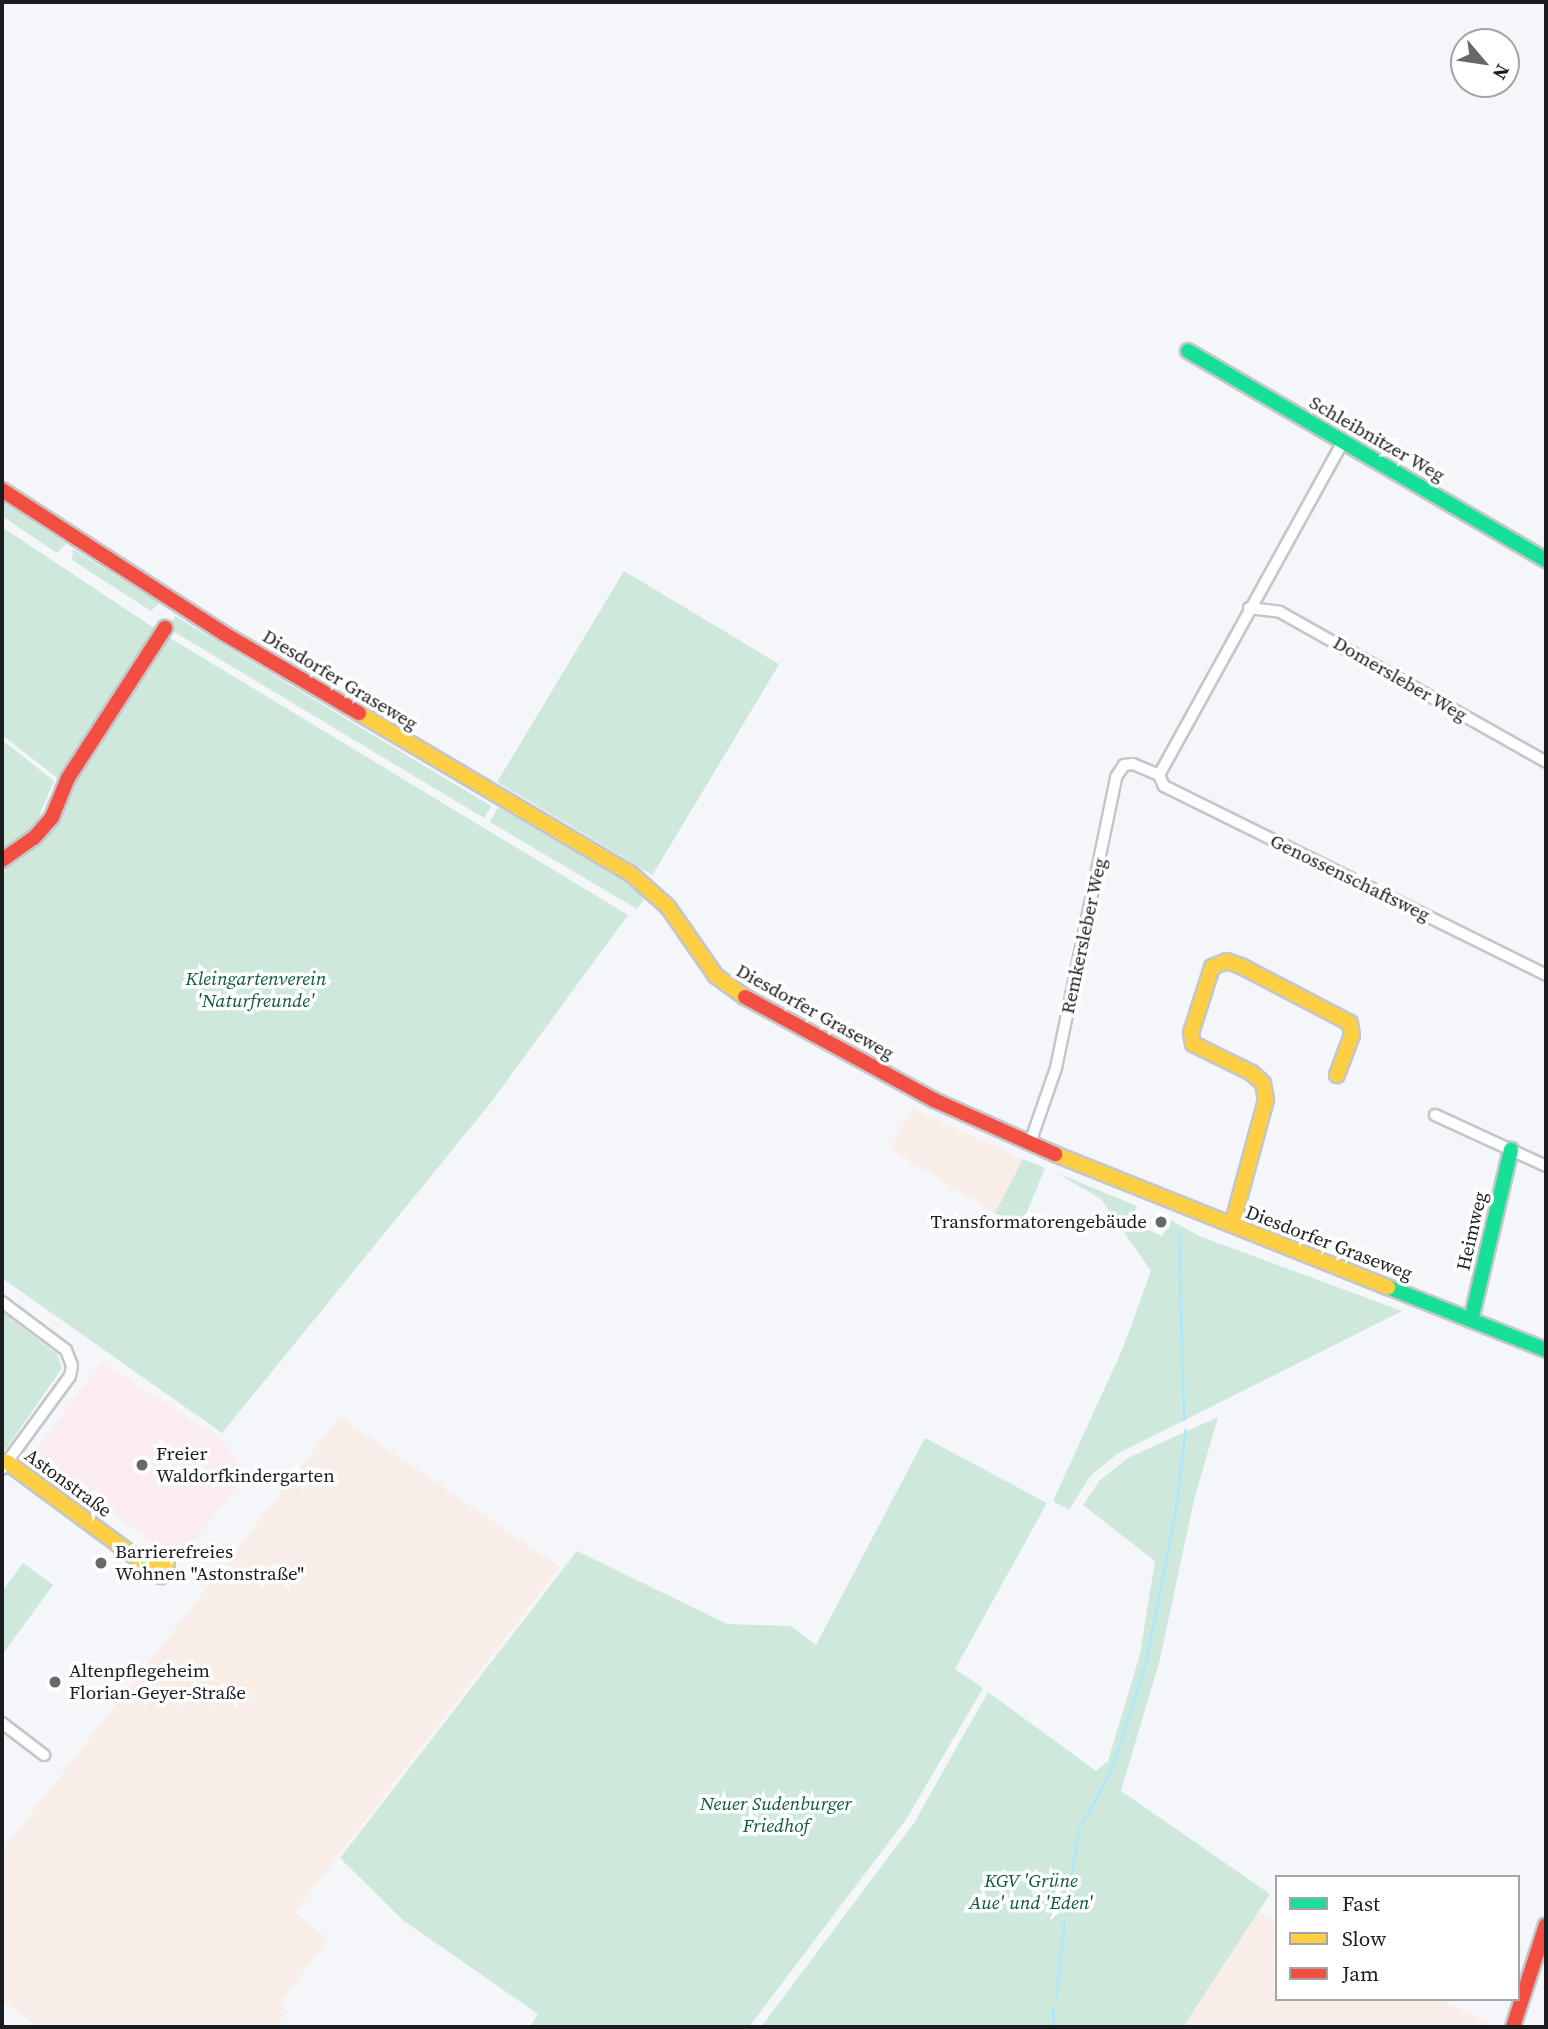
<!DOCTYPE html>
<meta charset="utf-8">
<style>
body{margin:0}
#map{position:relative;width:1548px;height:2029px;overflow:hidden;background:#f4f6fa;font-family:"Source Serif 4",serif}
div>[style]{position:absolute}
.industrial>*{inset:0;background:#f8eee7}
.education>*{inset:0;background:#faecef}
.green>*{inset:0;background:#cee8dc;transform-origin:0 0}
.stream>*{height:2.5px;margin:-1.25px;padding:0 1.25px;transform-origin:1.25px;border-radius:1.25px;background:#b2e7f7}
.roads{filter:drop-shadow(2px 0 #c4c6c9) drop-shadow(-2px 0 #c4c6c9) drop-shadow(0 2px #c4c6c9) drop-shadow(0 -2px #c4c6c9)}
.street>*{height:10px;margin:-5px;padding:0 5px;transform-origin:5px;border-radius:5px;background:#fdfefe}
.fast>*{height:14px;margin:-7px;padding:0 7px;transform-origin:7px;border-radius:7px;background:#16e098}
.slow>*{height:14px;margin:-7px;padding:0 7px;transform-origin:7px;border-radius:7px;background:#ffcf43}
.jam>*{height:14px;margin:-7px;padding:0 7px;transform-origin:7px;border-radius:7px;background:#f24e42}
.dots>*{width:19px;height:19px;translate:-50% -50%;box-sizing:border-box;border:4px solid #fff;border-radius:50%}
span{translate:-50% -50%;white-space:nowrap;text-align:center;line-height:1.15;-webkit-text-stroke:7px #fff;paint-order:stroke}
.street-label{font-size:19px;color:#1b1c1f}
.park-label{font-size:19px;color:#09593a;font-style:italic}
.poi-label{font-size:19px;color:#1b1c1f}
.right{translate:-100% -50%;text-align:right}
.left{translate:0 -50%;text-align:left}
.frame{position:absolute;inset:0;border:4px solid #1b1c1f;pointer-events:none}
.legend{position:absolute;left:1275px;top:1875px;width:245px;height:126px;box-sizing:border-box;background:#fff;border:2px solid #a4a4a5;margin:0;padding:9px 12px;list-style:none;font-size:21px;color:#1b1c1f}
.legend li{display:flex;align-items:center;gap:14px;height:35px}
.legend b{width:35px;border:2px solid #a4a4a5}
.north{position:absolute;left:1450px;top:28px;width:70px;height:70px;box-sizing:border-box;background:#fff;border:2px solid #a4a4a5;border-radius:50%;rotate:119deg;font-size:19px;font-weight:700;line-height:28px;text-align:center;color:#1b1c1f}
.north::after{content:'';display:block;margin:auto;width:24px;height:32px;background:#67686c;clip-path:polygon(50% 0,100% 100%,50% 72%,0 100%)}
</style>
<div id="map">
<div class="industrial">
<i style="clip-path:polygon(912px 1108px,1023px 1159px,995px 1213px,890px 1149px)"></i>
<i style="clip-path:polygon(340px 1417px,560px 1567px,295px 1912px,328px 1939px,280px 2003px,288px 2011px,275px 2027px,37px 2027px,2px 2000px,2px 1851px)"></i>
<i style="clip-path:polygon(1258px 1912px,1277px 1921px,1277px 1999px,1439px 1999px,1498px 2027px,1183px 2027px)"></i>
</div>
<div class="education">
<i style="clip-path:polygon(102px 1363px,219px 1437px,246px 1474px,179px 1561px,32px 1455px)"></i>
</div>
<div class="green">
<i style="clip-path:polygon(2px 502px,66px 544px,57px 553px,2px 516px)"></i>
<i style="clip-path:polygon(2px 527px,157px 630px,61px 781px,2px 735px)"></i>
<i style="clip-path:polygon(73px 549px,159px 603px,151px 611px,72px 560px)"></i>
<i style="left:624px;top:571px;width:181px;height:246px;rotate:31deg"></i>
<i style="left:175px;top:616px;width:369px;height:14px;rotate:31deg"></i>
<i style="clip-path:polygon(165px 635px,628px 915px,492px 1101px,222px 1433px,2px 1278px,2px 868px,37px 846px,59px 824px,70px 792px)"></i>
<i style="clip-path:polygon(2px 740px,54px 781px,35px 825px,38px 828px,2px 853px)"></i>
<i style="clip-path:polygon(498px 807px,643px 890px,647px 896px,637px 909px,490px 822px)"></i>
<i style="clip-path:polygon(1023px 1159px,1045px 1168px,1020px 1229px,995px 1213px)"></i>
<i style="clip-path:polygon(1057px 1173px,1137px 1206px,1131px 1222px,1162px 1236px,1170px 1220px,1199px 1236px,1402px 1311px,1117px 1454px,1090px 1476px,1069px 1510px,1053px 1501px,1123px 1348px,1151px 1271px,1101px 1199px)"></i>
<i style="clip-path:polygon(2px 1312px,57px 1354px,62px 1368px,2px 1455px)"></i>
<i style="clip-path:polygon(1218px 1417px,1194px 1500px,1160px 1659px,1121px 1791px,1270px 1894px,1183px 2027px,761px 2027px,914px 1823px,988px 1692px,1096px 1771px,1108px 1761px,1140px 1654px,1155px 1561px,1083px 1505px,1099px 1481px,1128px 1458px)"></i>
<i style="clip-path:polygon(925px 1438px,1047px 1503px,955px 1669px,983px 1688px,907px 1818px,749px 2027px,530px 2027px,538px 2014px,404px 1921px,340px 1858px,577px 1551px,727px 1624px,791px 1626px,816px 1645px)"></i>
<i style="clip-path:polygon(23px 1563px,53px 1585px,2px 1655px,2px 1592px)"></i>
</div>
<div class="stream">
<i style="left:1179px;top:1231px;width:188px;rotate:88.5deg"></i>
<i style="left:1083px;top:1822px;width:59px;rotate:-61.7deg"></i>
<i style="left:1111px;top:1770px;width:114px;rotate:-72.2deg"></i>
<i style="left:1146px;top:1661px;width:156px;rotate:-78.9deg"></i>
<i style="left:1176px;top:1508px;width:78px;rotate:-83.3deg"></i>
<i style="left:1065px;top:1915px;width:88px;rotate:-80.9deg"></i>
<i style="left:1056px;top:1997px;width:75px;rotate:-83.9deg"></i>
<i style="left:1053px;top:2006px;width:21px;rotate:87deg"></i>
</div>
<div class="roads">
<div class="street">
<i style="left:1249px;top:608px;width:31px;rotate:7deg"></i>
<i style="left:1280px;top:612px;width:305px;rotate:29.4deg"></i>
<i style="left:1159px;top:775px;width:12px;rotate:66deg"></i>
<i style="left:1164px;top:786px;width:426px;rotate:26.3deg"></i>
<i style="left:1159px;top:775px;width:380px;rotate:-61.1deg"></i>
<i style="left:1435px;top:1115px;width:122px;rotate:24.7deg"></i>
<i style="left:1030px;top:1143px;width:79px;rotate:-70.9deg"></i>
<i style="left:1056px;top:1068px;width:297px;rotate:-78.3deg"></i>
<i style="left:1116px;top:777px;width:14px;rotate:-56deg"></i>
<i style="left:1124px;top:765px;width:9px;rotate:-6deg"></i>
<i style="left:1133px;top:764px;width:28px;rotate:23deg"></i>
<i style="left:2px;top:1302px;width:80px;rotate:36.9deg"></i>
<i style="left:66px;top:1350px;width:17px;rotate:69deg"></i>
<i style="left:72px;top:1366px;width:10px;rotate:101deg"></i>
<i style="left:70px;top:1376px;width:115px;rotate:126.2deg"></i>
<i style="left:2px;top:1723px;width:53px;rotate:37.3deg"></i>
</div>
<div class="fast">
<i style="left:1188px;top:351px;width:415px;rotate:30.3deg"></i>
<i style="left:1388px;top:1287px;width:170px;rotate:21.7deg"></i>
<i style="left:1471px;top:1320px;width:175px;rotate:-76.8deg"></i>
</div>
<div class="slow">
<i style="left:359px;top:713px;width:315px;rotate:30.6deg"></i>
<i style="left:630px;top:873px;width:51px;rotate:41.8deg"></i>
<i style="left:668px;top:907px;width:84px;rotate:55.2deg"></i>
<i style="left:716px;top:976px;width:36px;rotate:36deg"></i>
<i style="left:1055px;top:1154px;width:359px;rotate:21.8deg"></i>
<i style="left:1232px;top:1225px;width:130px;rotate:-74.8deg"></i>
<i style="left:1266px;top:1100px;width:17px;rotate:-100deg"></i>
<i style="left:1263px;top:1083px;width:15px;rotate:-138deg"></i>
<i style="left:1252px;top:1073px;width:66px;rotate:-153.8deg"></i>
<i style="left:1193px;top:1044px;width:11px;rotate:-100deg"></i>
<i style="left:1191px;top:1033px;width:69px;rotate:-72.3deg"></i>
<i style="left:1212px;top:967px;width:16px;rotate:-22deg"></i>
<i style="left:1227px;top:961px;width:15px;rotate:20deg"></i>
<i style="left:1241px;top:966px;width:123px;rotate:27.6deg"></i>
<i style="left:1350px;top:1023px;width:12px;rotate:81deg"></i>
<i style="left:1352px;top:1035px;width:43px;rotate:110.6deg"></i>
<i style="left:7px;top:1462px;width:192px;rotate:36.5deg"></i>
<i style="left:161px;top:1576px;width:13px;rotate:-63deg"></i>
<i style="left:167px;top:1564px;width:11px;rotate:-131deg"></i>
<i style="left:160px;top:1556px;width:20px;rotate:171deg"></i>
</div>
<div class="jam">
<i style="left:2px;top:490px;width:263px;rotate:32.9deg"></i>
<i style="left:223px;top:633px;width:158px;rotate:30.5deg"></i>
<i style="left:2px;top:860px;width:39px;rotate:-35deg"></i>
<i style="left:34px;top:838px;width:28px;rotate:-49deg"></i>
<i style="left:52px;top:817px;width:42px;rotate:-67.7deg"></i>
<i style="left:68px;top:778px;width:179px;rotate:-57.1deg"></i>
<i style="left:745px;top:997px;width:215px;rotate:28.6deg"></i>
<i style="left:934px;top:1100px;width:133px;rotate:24.1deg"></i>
<i style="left:1513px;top:2027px;width:107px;rotate:-72.1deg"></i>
</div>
</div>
<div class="dots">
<i style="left:1161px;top:1222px;background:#67686c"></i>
<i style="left:142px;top:1465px;background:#67686c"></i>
<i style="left:101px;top:1563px;background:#67686c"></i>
<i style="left:55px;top:1682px;background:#67686c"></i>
</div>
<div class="street-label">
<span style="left:1377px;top:439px;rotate:30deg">Schleibnitzer Weg</span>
<span style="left:1400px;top:679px;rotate:30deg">Domersleber Weg</span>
<span style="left:340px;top:680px;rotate:31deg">Diesdorfer Graseweg</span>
<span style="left:1350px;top:878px;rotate:26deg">Genossenschaftsweg</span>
<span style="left:1084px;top:936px;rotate:-78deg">Remkersleber Weg</span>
<span style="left:815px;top:1012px;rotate:29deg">Diesdorfer Graseweg</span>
<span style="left:1472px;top:1231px;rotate:-77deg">Heimweg</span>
<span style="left:1329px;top:1243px;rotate:21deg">Diesdorfer Graseweg</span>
<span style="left:68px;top:1483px;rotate:36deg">Astonstraße</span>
</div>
<div class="park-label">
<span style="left:256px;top:990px">Kleingartenverein<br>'Naturfreunde'</span>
<span style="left:776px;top:1815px">Neuer Sudenburger<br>Friedhof</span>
<span style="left:1031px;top:1892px">KGV 'Grüne<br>Aue' und 'Eden'</span>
</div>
<div class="poi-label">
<span class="right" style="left:1147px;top:1222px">Transformatorengebäude</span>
<span class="left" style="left:156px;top:1465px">Freier<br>Waldorfkindergarten</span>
<span class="left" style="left:115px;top:1563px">Barrierefreies<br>Wohnen "Astonstraße"</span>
<span class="left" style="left:69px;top:1682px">Altenpflegeheim<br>Florian-Geyer-Straße</span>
</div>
<div class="frame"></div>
<ul class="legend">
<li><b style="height:9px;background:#16e098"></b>Fast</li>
<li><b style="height:9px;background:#ffcf43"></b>Slow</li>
<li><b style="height:9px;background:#f24e42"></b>Jam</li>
</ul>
<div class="north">N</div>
</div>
